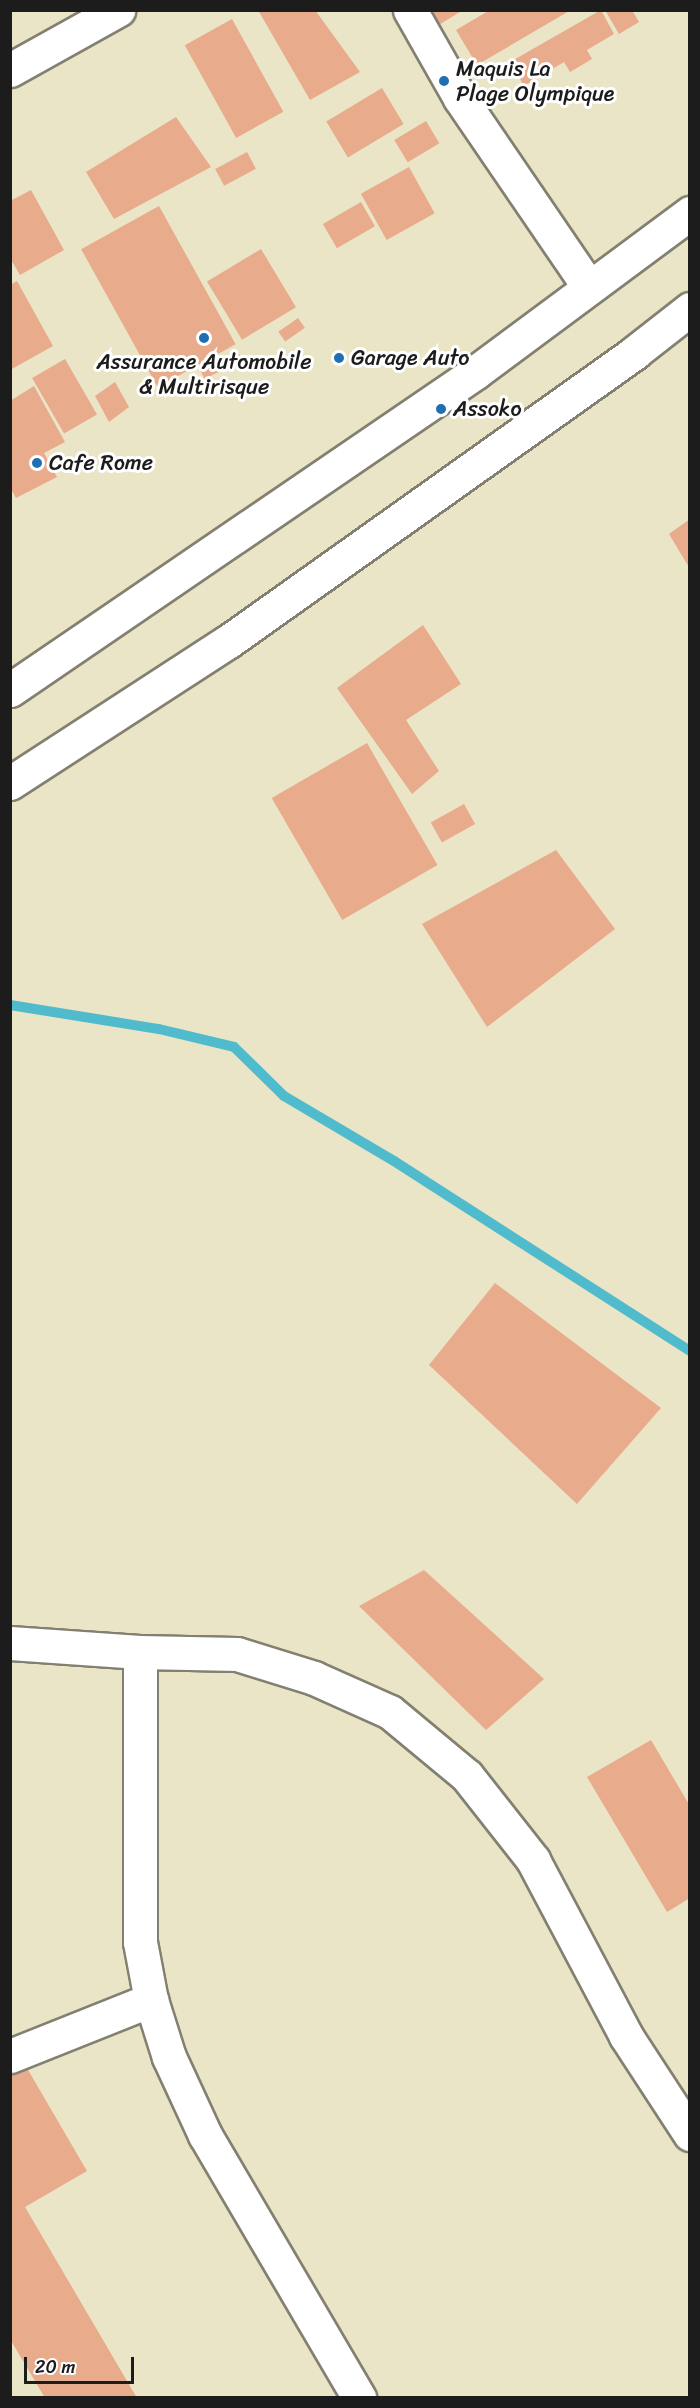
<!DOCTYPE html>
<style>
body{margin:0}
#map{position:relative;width:700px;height:2408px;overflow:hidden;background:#eae5c6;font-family:Sriracha,sans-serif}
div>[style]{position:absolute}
.stream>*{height:10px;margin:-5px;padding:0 5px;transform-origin:5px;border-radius:5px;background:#50bbcc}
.building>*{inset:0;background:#e8ab8c;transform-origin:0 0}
.roads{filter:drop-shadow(2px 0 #838071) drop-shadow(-2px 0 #838071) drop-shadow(0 2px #838071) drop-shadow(0 -2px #838071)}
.minor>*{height:33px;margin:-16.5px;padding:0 16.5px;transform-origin:16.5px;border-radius:16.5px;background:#fff}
.major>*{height:33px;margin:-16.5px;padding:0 16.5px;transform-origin:16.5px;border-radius:16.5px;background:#fff}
.dots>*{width:16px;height:16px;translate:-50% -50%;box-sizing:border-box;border:3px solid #fff;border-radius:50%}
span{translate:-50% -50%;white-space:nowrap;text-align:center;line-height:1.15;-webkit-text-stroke:6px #fff;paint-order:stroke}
.poi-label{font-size:22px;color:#1c1c1c}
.left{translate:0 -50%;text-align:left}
.frame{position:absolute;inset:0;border:12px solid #1c1c1c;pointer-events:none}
.scale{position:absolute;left:24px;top:2357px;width:110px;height:27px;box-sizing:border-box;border:3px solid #1c1c1c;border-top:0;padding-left:8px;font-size:18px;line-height:21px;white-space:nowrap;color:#1c1c1c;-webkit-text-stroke:4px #fff;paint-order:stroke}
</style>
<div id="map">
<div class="stream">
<i style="left:10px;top:1005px;width:151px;rotate:9.2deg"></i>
<i style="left:159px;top:1029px;width:77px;rotate:13.5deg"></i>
<i style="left:234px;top:1047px;width:70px;rotate:44.4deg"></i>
<i style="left:284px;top:1096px;width:128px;rotate:30.6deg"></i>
<i style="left:394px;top:1161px;width:352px;rotate:32.7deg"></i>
</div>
<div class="building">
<i style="clip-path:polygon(258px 10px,315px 10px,360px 72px,310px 100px)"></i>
<i style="clip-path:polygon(423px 10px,463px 10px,434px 28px)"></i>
<i style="clip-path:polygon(490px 10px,571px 10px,477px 65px,456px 30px)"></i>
<i style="clip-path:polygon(601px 10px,614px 34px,587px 50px,592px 59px,570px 72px,564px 62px,524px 86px,510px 62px)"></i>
<i style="clip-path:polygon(605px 10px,632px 10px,639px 22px,619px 34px)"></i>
<i style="left:232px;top:19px;width:106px;height:54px;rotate:61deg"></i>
<i style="left:382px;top:88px;width:42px;height:65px;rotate:59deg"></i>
<i style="clip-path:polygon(176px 117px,211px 167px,114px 219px,86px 172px)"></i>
<i style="left:426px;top:121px;width:26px;height:37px;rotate:59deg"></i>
<i style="left:247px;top:152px;width:19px;height:36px;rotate:62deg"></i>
<i style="left:409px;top:167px;width:53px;height:55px;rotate:61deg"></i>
<i style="clip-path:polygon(31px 190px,64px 250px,20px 275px,10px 258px,10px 201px)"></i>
<i style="left:361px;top:202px;width:28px;height:44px;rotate:60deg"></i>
<i style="left:159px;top:206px;width:158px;height:89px;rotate:61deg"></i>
<i style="left:261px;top:249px;width:68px;height:63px;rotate:59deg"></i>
<i style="clip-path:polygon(17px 281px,53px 346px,10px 370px,10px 285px)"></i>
<i style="left:298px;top:318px;width:12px;height:24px;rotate:55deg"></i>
<i style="left:238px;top:352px;width:9px;height:42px;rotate:63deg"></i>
<i style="left:65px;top:359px;width:64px;height:38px;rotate:60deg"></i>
<i style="clip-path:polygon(115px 382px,129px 407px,109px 422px,95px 396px)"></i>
<i style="clip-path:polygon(34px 386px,65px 442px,44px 453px,57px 477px,16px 498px,10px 487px,10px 401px)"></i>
<i style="clip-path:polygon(690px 519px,690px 569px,669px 534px)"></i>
<i style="clip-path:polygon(423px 625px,461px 684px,406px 720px,439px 771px,412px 794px,337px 688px)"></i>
<i style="left:367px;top:743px;width:141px;height:110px;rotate:60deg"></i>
<i style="left:464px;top:804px;width:23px;height:38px;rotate:61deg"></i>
<i style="clip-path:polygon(556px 850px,615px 929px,487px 1027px,422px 924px)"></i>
<i style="clip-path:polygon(495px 1283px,661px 1408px,577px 1504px,429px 1365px)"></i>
<i style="clip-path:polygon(424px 1570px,544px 1679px,486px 1730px,359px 1606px)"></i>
<i style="clip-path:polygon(651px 1740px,690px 1806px,690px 1898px,667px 1912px,587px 1777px)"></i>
<i style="clip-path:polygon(24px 2063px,87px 2171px,25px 2207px,137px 2398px,45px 2398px,10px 2339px,10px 2071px)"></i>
</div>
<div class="roads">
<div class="minor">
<i style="left:410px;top:10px;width:101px;rotate:60.4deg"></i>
<i style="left:460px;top:98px;width:229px;rotate:55.7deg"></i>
<i style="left:10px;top:70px;width:124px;rotate:-29.1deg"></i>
<i style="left:10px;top:1643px;width:130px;rotate:4deg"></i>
<i style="left:140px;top:1652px;width:97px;rotate:1.2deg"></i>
<i style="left:237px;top:1654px;width:81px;rotate:17.3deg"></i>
<i style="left:314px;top:1678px;width:83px;rotate:24.1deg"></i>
<i style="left:390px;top:1712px;width:100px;rotate:39.7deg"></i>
<i style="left:467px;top:1776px;width:107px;rotate:51.8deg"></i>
<i style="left:533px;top:1860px;width:199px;rotate:62.1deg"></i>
<i style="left:626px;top:2036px;width:117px;rotate:56.9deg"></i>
<i style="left:140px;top:1652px;width:290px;rotate:90deg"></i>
<i style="left:140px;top:1942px;width:59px;rotate:79.3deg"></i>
<i style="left:151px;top:2000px;width:60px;rotate:72.5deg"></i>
<i style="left:169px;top:2057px;width:86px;rotate:65.2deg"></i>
<i style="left:205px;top:2135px;width:305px;rotate:59.6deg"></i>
<i style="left:10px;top:2056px;width:152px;rotate:-21.7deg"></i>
</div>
<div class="major">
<i style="left:10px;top:690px;width:564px;rotate:-34.31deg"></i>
<i style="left:476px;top:372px;width:267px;rotate:-36.6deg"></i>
<i style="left:10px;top:783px;width:261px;rotate:-33deg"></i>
<i style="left:229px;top:641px;width:498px;rotate:-35.4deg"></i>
<i style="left:635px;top:352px;width:70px;rotate:-38deg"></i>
</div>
</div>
<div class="dots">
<i style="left:444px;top:81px;background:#1f6fb2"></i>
<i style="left:204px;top:338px;background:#1f6fb2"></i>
<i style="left:339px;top:358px;background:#1f6fb2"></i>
<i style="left:441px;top:409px;background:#1f6fb2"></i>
<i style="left:37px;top:463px;background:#1f6fb2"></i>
</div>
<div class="poi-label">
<span class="left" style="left:456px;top:81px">Maquis La<br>Plage Olympique</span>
<span class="left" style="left:351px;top:358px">Garage Auto</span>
<span style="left:204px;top:374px">Assurance Automobile<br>&amp; Multirisque</span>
<span class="left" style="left:453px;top:409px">Assoko</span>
<span class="left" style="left:49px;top:463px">Cafe Rome</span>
</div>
<div class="frame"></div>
<div class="scale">20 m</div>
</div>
